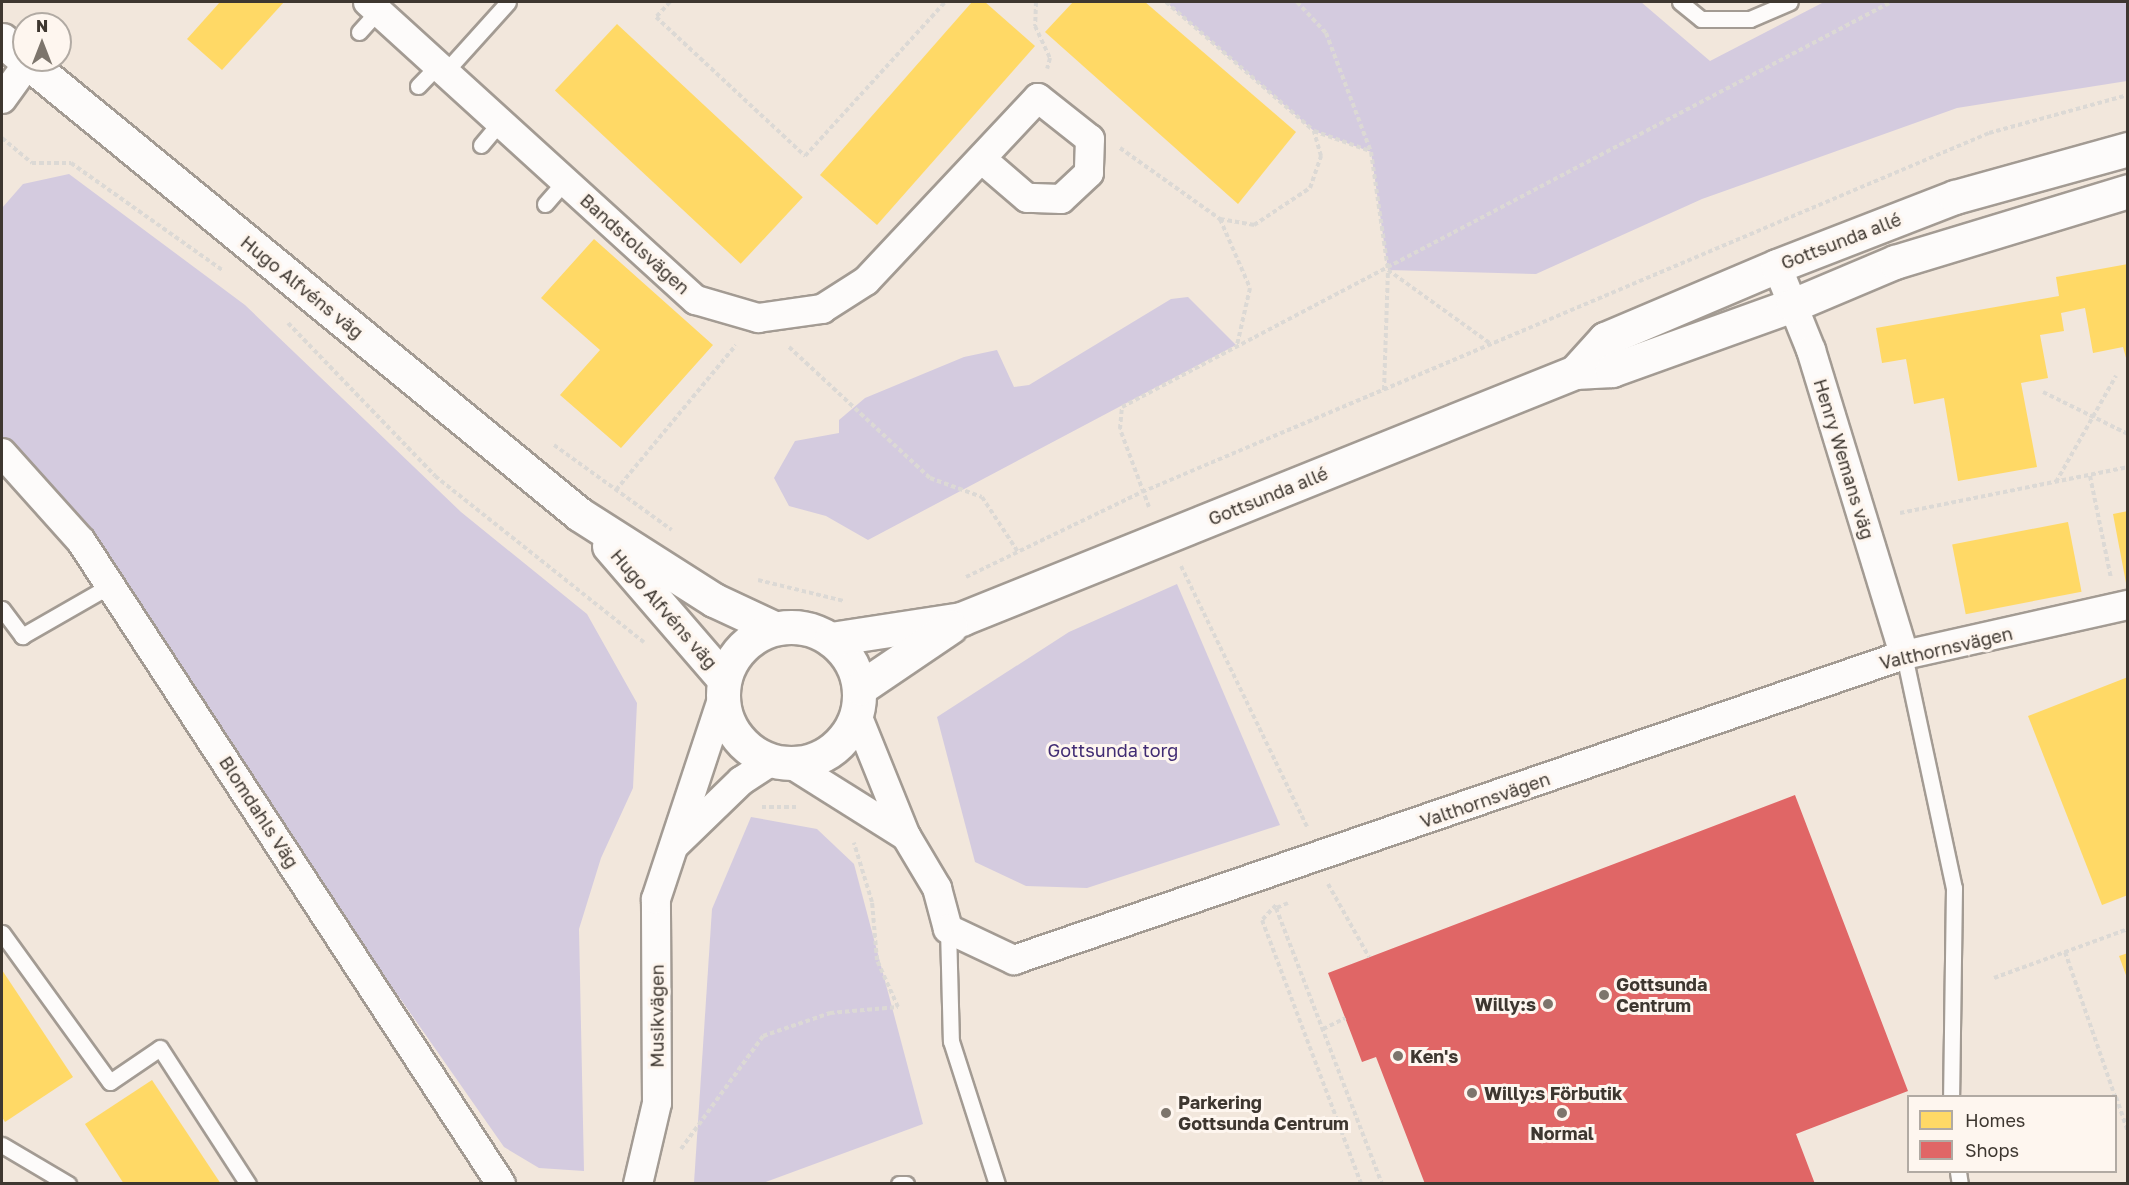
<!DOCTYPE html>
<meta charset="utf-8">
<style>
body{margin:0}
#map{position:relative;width:2129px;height:1185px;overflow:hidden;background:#f2e7dc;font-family:"Golos Text",sans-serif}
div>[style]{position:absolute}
.green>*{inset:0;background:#d4cbdf}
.homes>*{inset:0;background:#ffd966;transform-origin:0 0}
.shops>*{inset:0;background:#e06666}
.path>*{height:4px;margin-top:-2px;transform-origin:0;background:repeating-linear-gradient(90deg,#dcd9d5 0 4.5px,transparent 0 7.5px)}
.roads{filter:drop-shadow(2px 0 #a39b93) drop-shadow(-2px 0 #a39b93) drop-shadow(0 2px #a39b93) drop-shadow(0 -2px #a39b93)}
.lane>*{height:15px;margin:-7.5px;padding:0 7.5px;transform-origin:7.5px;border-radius:7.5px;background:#fdfbfa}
.street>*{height:28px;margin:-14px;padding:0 14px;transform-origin:14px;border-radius:14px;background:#fdfbfa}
.secondary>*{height:33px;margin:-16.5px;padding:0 16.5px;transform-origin:16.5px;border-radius:16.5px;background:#fdfbfa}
.secondary>.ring{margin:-16.5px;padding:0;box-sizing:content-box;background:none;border:33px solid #fdfbfa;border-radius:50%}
.dots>*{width:16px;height:16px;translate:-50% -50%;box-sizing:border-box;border:3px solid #fef6ef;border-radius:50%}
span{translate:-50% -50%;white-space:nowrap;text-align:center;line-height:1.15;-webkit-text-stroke:6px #fef6ef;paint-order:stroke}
.street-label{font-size:18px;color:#3e3730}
.park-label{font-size:18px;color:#402b73}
.poi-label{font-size:18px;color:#3e3730;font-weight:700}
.left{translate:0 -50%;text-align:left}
.right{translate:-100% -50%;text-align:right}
.frame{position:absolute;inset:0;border:3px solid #3e3730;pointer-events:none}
.legend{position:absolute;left:1907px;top:1095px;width:210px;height:78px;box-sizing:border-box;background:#fef6ef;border:2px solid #b1aaa3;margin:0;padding:8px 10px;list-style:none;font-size:18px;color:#3e3730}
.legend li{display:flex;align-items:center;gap:12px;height:30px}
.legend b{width:30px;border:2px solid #b1aaa3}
.north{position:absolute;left:12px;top:12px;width:60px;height:60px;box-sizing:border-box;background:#fef6ef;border:2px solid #b1aaa3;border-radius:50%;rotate:0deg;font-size:16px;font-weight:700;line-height:24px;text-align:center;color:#3e3730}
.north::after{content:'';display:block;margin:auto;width:21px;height:27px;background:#7d756c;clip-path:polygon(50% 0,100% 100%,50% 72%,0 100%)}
</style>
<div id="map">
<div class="green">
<i style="clip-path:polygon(1166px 2px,1641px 2px,1710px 61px,1824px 2px,2127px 2px,2127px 81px,1957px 108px,1702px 199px,1536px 274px,1388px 270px,1371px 152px,1314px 131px)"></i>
<i style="clip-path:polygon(69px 174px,245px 305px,461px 512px,587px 614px,637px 703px,633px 788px,601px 858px,579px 929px,584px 1171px,539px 1168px,504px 1147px,111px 585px,2px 453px,2px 208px,23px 184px)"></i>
<i style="clip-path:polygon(1188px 297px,1236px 345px,868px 540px,826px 516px,789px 506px,774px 478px,795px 441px,839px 433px,839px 420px,865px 398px,964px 357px,997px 350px,1014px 387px,1029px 385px,1171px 299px)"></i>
<i style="clip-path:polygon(1177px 584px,1280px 825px,1087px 888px,1026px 886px,975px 862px,937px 717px,1069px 632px)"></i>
<i style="clip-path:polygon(751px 817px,817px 829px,854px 864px,923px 1124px,763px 1183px,694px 1183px,712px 909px)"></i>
</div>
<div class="homes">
<i style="clip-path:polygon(220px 2px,284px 2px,222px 70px,187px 39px)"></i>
<i style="clip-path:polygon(972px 2px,985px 2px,1035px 46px,877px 225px,820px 175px)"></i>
<i style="clip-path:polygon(1073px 2px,1145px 2px,1296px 132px,1238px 204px,1045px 32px)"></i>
<i style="left:617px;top:24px;width:254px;height:91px;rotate:43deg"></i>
<i style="clip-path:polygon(594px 239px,713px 345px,621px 448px,560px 395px,600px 350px,541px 298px)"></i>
<i style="clip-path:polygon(2128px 264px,2128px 365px,2123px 347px,2093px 353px,2085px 308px,2061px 313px,2064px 331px,2040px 335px,2048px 378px,2021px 383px,2037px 467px,1958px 481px,1944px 398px,1914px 404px,1906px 359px,1882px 363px,1876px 328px,2059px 296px,2056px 277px)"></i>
<i style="clip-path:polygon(2128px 511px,2128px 583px,2126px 583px,2113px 514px)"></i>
<i style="left:2068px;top:522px;width:71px;height:118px;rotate:79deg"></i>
<i style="clip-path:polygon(2128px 677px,2128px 895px,2102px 905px,2028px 716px)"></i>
<i style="clip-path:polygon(2128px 953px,2128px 978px,2127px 978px,2119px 956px)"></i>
<i style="clip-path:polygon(2px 970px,73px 1077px,5px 1122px,2px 1117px)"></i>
<i style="clip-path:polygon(152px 1080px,221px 1184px,124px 1184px,85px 1124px)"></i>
</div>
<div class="shops">
<i style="clip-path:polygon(1795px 795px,1908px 1091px,1796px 1134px,1815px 1184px,1425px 1184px,1376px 1057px,1362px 1062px,1328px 973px)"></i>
</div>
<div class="path">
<i style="left:670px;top:2px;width:21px;rotate:133deg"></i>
<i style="left:656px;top:17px;width:204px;rotate:43deg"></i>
<i style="left:805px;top:156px;width:208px;rotate:-47.7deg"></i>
<i style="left:1036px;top:2px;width:24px;rotate:92deg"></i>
<i style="left:1035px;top:26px;width:35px;rotate:65deg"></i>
<i style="left:1050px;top:58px;width:11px;rotate:105deg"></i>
<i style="left:1166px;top:2px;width:196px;rotate:41.1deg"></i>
<i style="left:1314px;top:131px;width:59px;rotate:19.7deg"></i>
<i style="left:1297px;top:2px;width:42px;rotate:46.9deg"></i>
<i style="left:1326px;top:33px;width:127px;rotate:69.3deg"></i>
<i style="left:1371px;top:152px;width:119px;rotate:81.8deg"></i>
<i style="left:2px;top:138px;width:39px;rotate:40deg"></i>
<i style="left:32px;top:163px;width:39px"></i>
<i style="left:71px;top:163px;width:185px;rotate:35.3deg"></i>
<i style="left:1120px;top:148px;width:123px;rotate:35.4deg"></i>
<i style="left:1220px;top:219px;width:35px;rotate:10deg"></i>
<i style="left:1254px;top:225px;width:67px;rotate:-33.5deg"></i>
<i style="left:1310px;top:188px;width:34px;rotate:-71deg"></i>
<i style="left:1321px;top:156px;width:26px;rotate:-106deg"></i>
<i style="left:1220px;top:219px;width:75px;rotate:66.5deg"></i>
<i style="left:1250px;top:288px;width:58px;rotate:102.8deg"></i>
<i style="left:288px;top:323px;width:212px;rotate:46.1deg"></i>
<i style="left:435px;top:476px;width:267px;rotate:38.5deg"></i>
<i style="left:789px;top:347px;width:192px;rotate:42.9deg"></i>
<i style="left:930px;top:478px;width:55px;rotate:20.1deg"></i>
<i style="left:982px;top:497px;width:66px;rotate:56.8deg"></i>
<i style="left:1384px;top:390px;width:120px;rotate:-88.1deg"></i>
<i style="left:1388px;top:270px;width:127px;rotate:35.7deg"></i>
<i style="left:2043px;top:392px;width:95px;rotate:26.3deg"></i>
<i style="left:554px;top:445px;width:145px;rotate:35.8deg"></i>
<i style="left:2090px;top:476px;width:104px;rotate:78.4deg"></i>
<i style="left:2056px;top:482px;width:122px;rotate:-60.5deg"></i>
<i style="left:616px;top:490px;width:188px;rotate:-50.4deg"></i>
<i style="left:1149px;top:507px;width:83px;rotate:-110.4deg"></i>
<i style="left:1120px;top:429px;width:22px;rotate:-85deg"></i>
<i style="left:1122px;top:407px;width:869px;rotate:-27.77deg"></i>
<i style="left:1900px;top:513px;width:233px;rotate:-11.4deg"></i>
<i style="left:1181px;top:566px;width:290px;rotate:64.2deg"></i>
<i style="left:966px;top:577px;width:195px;rotate:-25.8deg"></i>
<i style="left:1142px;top:492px;width:920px;rotate:-22.97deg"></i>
<i style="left:1989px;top:133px;width:144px;rotate:-15.3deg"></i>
<i style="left:758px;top:580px;width:89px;rotate:13.7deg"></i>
<i style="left:762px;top:807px;width:34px"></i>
<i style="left:1328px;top:884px;width:84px;rotate:60.7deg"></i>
<i style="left:1288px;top:903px;width:13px;rotate:157deg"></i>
<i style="left:1276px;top:908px;width:296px;rotate:69deg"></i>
<i style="left:1276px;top:905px;width:21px;rotate:133deg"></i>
<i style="left:1262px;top:920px;width:282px;rotate:69.4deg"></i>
<i style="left:2065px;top:952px;width:152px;rotate:70.9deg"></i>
<i style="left:1994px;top:978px;width:143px;rotate:-20.1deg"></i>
<i style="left:1323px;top:1029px;width:25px;rotate:-26deg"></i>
<i style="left:2116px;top:1097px;width:37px;rotate:71deg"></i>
<i style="left:681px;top:1149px;width:140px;rotate:-54deg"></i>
<i style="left:763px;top:1036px;width:71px;rotate:-18.9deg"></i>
<i style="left:830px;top:1013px;width:68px;rotate:-5deg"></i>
<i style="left:898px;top:1007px;width:51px;rotate:-114.1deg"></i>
<i style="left:877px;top:960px;width:58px;rotate:-94.9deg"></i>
<i style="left:872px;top:902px;width:62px;rotate:-107deg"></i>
</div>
<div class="roads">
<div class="lane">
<i style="left:1680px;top:2px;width:27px;rotate:39deg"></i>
<i style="left:1701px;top:19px;width:49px"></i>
<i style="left:1750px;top:19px;width:43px;rotate:-23deg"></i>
<i style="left:359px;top:32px;width:28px;rotate:-48deg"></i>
<i style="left:445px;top:72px;width:94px;rotate:-48deg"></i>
<i style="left:418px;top:86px;width:29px;rotate:-46deg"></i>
<i style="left:481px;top:145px;width:30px;rotate:-50deg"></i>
<i style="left:545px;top:204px;width:30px;rotate:-49deg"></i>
<i style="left:2px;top:609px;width:34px;rotate:53deg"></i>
<i style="left:22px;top:636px;width:103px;rotate:-29.8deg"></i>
<i style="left:1904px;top:655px;width:238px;rotate:77.9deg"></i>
<i style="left:1954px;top:888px;width:208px;rotate:90.8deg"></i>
<i style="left:948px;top:929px;width:112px;rotate:88.5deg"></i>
<i style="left:951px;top:1041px;width:150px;rotate:72.2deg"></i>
<i style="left:2px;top:933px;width:184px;rotate:54.1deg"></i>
<i style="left:110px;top:1082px;width:60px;rotate:-34.2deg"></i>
<i style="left:160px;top:1048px;width:162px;rotate:57.1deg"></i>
<i style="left:2px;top:1145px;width:77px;rotate:30.6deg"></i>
<i style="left:1958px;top:1172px;width:12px;rotate:81deg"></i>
<i style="left:899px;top:1184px;width:7px"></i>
</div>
<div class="street">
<i style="left:368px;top:2px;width:443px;rotate:42.3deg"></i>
<i style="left:696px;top:300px;width:65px;rotate:16.2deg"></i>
<i style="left:758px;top:318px;width:65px;rotate:-8deg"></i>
<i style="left:822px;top:309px;width:52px;rotate:-32.5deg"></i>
<i style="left:866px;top:281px;width:251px;rotate:-46.8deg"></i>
<i style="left:1038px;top:98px;width:66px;rotate:38.3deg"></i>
<i style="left:1090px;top:139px;width:34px;rotate:92deg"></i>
<i style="left:1089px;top:173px;width:38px;rotate:137deg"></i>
<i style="left:1061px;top:199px;width:34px;rotate:-178deg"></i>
<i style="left:1027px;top:198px;width:57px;rotate:-139.3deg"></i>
<i style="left:2px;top:99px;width:44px;rotate:-54.2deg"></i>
<i style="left:1777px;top:266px;width:91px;rotate:68deg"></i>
<i style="left:1811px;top:350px;width:319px;rotate:73deg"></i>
<i style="left:2px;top:453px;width:118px;rotate:48.1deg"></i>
<i style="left:81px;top:541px;width:768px;rotate:56.85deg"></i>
<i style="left:857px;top:715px;width:131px;rotate:68deg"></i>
<i style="left:906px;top:836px;width:61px;rotate:59.2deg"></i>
<i style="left:937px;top:888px;width:42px;rotate:75deg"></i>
<i style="left:948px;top:929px;width:73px;rotate:25.2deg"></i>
<i style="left:1014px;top:960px;width:941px;rotate:-18.92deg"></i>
<i style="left:1904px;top:655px;width:230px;rotate:-12.6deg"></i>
<i style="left:791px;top:764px;width:136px;rotate:32.1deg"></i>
<i style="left:676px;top:844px;width:91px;rotate:-44.1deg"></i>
<i style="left:741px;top:781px;width:37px;rotate:-33deg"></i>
<i style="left:638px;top:1184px;width:83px;rotate:-76.8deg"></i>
<i style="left:657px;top:1103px;width:204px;rotate:-90.3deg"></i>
<i style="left:656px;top:899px;width:210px;rotate:-71.7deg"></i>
</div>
<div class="secondary">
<i style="left:2px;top:40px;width:29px;rotate:41deg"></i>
<i style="left:25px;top:60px;width:716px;rotate:39.33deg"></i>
<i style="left:579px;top:514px;width:160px;rotate:32.5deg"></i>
<i style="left:714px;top:600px;width:66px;rotate:25deg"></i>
<i style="left:1575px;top:372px;width:45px;rotate:-47.7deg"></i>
<i style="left:1605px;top:339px;width:187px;rotate:-23deg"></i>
<i style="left:1777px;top:266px;width:191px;rotate:-21.2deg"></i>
<i style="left:1955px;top:197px;width:180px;rotate:-15.5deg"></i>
<i style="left:609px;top:546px;width:176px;rotate:49.2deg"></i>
<i class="ring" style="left:723px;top:627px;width:103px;height:103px"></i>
<i style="left:831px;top:639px;width:132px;rotate:-8.7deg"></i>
<i style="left:961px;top:619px;width:662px;rotate:-21.91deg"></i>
<i style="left:1575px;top:372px;width:37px;rotate:-3deg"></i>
<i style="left:1612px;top:370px;width:192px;rotate:-19.8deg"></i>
<i style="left:1793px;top:305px;width:111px;rotate:-22.9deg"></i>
<i style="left:1895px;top:262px;width:244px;rotate:-16.9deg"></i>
<i style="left:860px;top:688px;width:109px;rotate:-34.1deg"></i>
</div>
</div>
<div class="dots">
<i style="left:1604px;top:995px;background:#7d756c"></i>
<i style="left:1548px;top:1004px;background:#7d756c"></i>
<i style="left:1398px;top:1056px;background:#7d756c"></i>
<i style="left:1472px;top:1093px;background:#7d756c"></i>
<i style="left:1166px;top:1113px;background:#7d756c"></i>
<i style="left:1562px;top:1113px;background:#7d756c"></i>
</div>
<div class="street-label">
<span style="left:1841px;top:241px;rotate:-21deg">Gottsunda allé</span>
<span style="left:635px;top:244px;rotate:42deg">Bandstolsvägen</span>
<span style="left:302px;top:287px;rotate:39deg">Hugo Alfvéns väg</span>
<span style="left:1844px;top:459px;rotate:73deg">Henry Wemans väg</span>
<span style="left:1268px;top:496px;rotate:-22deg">Gottsunda allé</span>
<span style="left:664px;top:609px;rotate:49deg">Hugo Alfvéns väg</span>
<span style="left:1946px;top:648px;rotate:-13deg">Valthornsvägen</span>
<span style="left:1485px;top:800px;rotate:-19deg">Valthornsvägen</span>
<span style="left:259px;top:812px;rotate:57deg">Blomdahls Väg</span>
<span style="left:657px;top:1016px;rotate:-90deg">Musikvägen</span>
</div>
<div class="park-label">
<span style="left:1113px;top:750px">Gottsunda torg</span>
</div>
<div class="poi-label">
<span class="left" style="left:1616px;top:995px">Gottsunda<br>Centrum</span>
<span class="right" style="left:1536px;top:1004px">Willy:s</span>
<span class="left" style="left:1410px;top:1056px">Ken's</span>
<span class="left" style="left:1484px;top:1093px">Willy:s Förbutik</span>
<span class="left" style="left:1178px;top:1113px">Parkering<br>Gottsunda Centrum</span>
<span style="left:1562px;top:1133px">Normal</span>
</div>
<div class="frame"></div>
<ul class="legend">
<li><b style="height:16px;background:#ffd966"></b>Homes</li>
<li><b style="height:16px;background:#e06666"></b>Shops</li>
</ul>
<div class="north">N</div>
</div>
